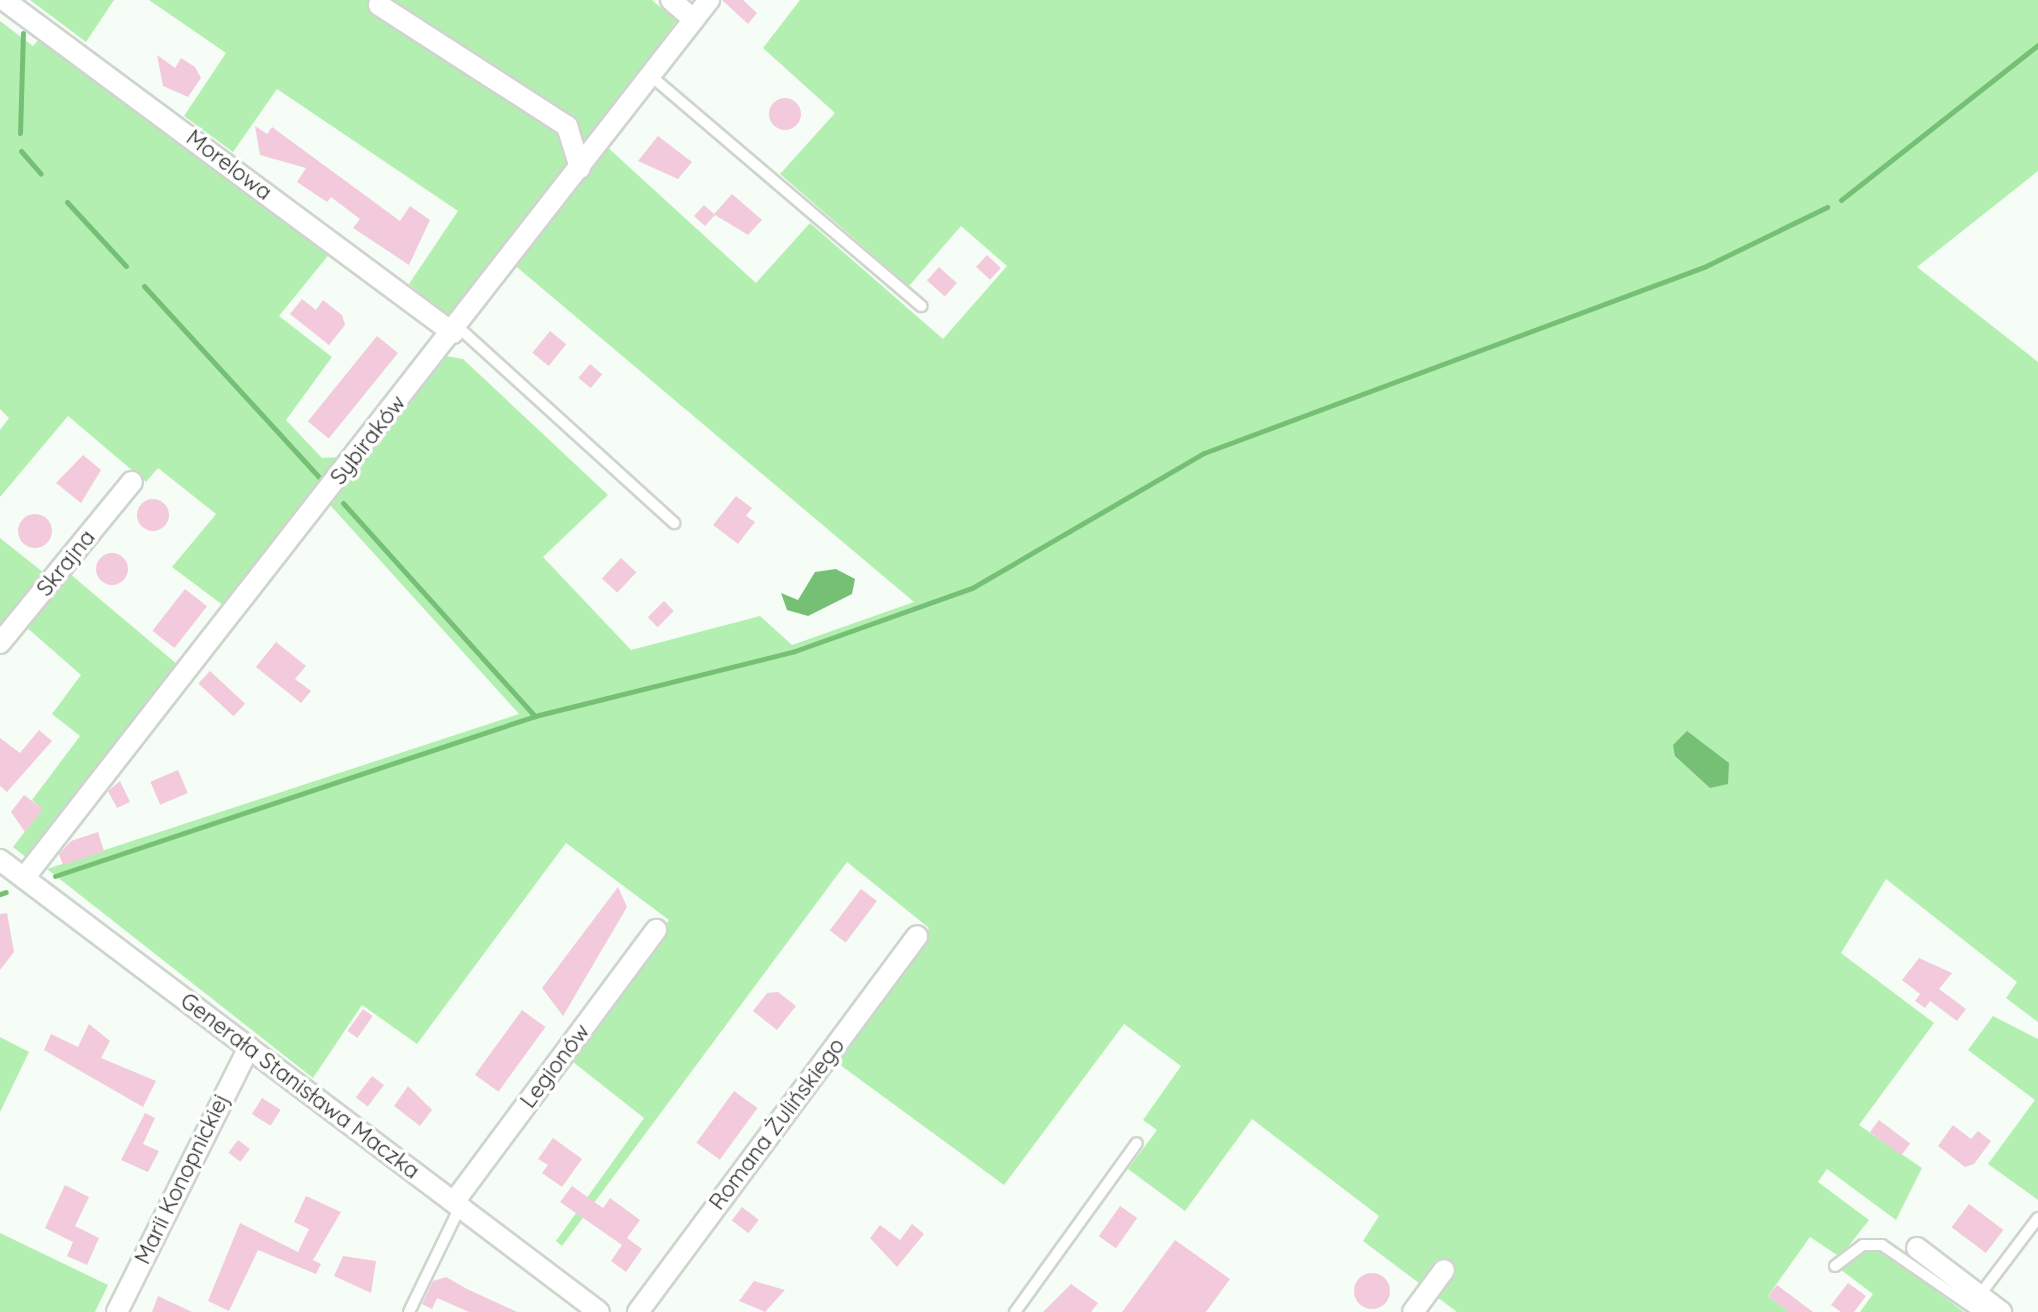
<!DOCTYPE html>
<meta charset="utf-8">
<style>
body{margin:0}
#map{position:relative;width:2038px;height:1312px;overflow:hidden;background:#f6fdf6;font-family:Quicksand,sans-serif}
div>[style]{position:absolute}
.green>*{inset:0;background:#b4efb2}
.water>*{inset:0;background:#76c075}
.stream>*{height:5px;margin:-2.5px;padding:0 2.5px;transform-origin:2.5px;border-radius:2.5px;background:#76c075}
.building>*{inset:0;background:#f3cadc;transform-origin:0 0}
.round{border-radius:50%}
.roads{filter:drop-shadow(2px 0 #ced5cd) drop-shadow(-2px 0 #ced5cd) drop-shadow(0 2px #ced5cd) drop-shadow(0 -2px #ced5cd)}
.service>*{height:10px;margin:-5px;padding:0 5px;transform-origin:5px;border-radius:5px;background:#fff}
.minor>*{height:20px;margin:-10px;padding:0 10px;transform-origin:10px;border-radius:10px;background:#fff}
span{translate:-50% -50%;white-space:nowrap;text-align:center;line-height:1.15;-webkit-text-stroke:7px #fff;paint-order:stroke}
.street-label{font-size:22px;color:#292c29}
</style>
<div id="map">
<div class="green">
<i style="clip-path:polygon(30px 0,114px 0,86px 42px)"></i>
<i style="clip-path:polygon(149px 0,377px 0,563px 131px,573px 170px,452px 319px,409px 284px,458px 211px,277px 89px,233px 152px,184px 116px,226px 53px)"></i>
<i style="clip-path:polygon(385px 0,652px 0,676px 21px,582px 154px,578px 125px)"></i>
<i style="clip-path:polygon(800px 0,2038px 0,2038px 171px,1917px 267px,2038px 362px,2038px 1022px,2006px 998px,2017px 982px,1886px 879px,1841px 953px,1934px 1023px,1859px 1125px,1922px 1168px,1896px 1220px,1827px 1169px,1818px 1182px,1869px 1220px,1840px 1257px,1810px 1237px,1768px 1296px,1789px 1312px,1457px 1312px,1433px 1294px,1451px 1270px,1437px 1259px,1419px 1283px,1363px 1241px,1379px 1216px,1252px 1119px,1185px 1211px,1128px 1169px,1157px 1130px,1143px 1120px,1181px 1066px,1124px 1024px,1004px 1185px,832px 1059px,929px 928px,847px 862px,562px 1246px,556px 1241px,644px 1118px,568px 1058px,669px 920px,566px 843px,417px 1044px,362px 1005px,313px 1078px,47px 869px,519px 714px,330px 505px,446px 356px,463px 359px,608px 495px,543px 557px,631px 650px,760px 616px,792px 645px,914px 602px,512px 263px,605px 145px,756px 283px,810px 223px,943px 339px,1007px 266px,961px 226px,909px 286px,780px 174px,835px 113px,763px 48px)"></i>
<i style="clip-path:polygon(0 21px,33px 46px,42px 36px,331px 252px,279px 316px,332px 357px,286px 420px,322px 458px,340px 457px,224px 606px,172px 567px,216px 514px,158px 468px,146px 482px,68px 416px,0 497px,0 430px,9px 418px,0 409px)"></i>
<i style="clip-path:polygon(0 538px,44px 573px,0 625px)"></i>
<i style="clip-path:polygon(69px 573px,178px 665px,27px 858px,13px 847px,42px 809px,32px 800px,80px 736px,52px 714px,81px 675px,25px 626px)"></i>
<i style="clip-path:polygon(1993px 1016px,2038px 1039px,2038px 1200px,1988px 1164px,2035px 1100px,1968px 1050px)"></i>
<i style="clip-path:polygon(0 1037px,29px 1052px,0 1112px)"></i>
<i style="clip-path:polygon(0 1233px,108px 1285px,95px 1312px,0 1312px)"></i>
<i style="clip-path:polygon(1881px 1251px,1909px 1271px,1964px 1312px,1860px 1312px,1873px 1294px,1841px 1270px,1854px 1253px)"></i>
</div>
<div class="water">
<i style="clip-path:polygon(836px 569px,855px 579px,852px 594px,808px 616px,787px 610px,781px 593px,798px 600px,815px 572px)"></i>
<i style="clip-path:polygon(1687px 731px,1729px 763px,1728px 784px,1710px 788px,1675px 756px,1673px 745px)"></i>
</div>
<div class="stream">
<i style="left:20px;top:133px;width:100px;rotate:-88.3deg"></i>
<i style="left:21px;top:151px;width:30px;rotate:49deg"></i>
<i style="left:1841px;top:200px;width:251px;rotate:-38.2deg"></i>
<i style="left:67px;top:202px;width:87px;rotate:47.3deg"></i>
<i style="left:144px;top:286px;width:260px;rotate:47.5deg"></i>
<i style="left:343px;top:503px;width:287px;rotate:48deg"></i>
<i style="left:55px;top:876px;width:506px;rotate:-18.43deg"></i>
<i style="left:535px;top:716px;width:268px;rotate:-14deg"></i>
<i style="left:795px;top:651px;width:188px;rotate:-19.6deg"></i>
<i style="left:972px;top:588px;width:268px;rotate:-30.2deg"></i>
<i style="left:1204px;top:453px;width:533px;rotate:-20.41deg"></i>
<i style="left:1704px;top:267px;width:137px;rotate:-26deg"></i>
<i style="left:0;top:894px;width:6px;rotate:-18deg"></i>
</div>
<div class="building">
<i style="clip-path:polygon(722px 0,743px 0,757px 13px,748px 24px)"></i>
<i style="clip-path:polygon(157px 55px,175px 68px,181px 58px,195px 67px,201px 78px,188px 97px,163px 86px)"></i>
<i class="round" style="left:769px;top:98px;width:32px;height:32px"></i>
<i style="clip-path:polygon(255px 126px,267px 134px,272px 127px,400px 221px,410px 206px,430px 220px,409px 265px,353px 228px,360px 219px,331px 197px,327px 202px,297px 182px,306px 168px,260px 155px)"></i>
<i style="clip-path:polygon(658px 136px,692px 162px,678px 179px,638px 161px)"></i>
<i style="clip-path:polygon(732px 194px,762px 220px,748px 235px,715px 215px,705px 226px,694px 216px,704px 205px,714px 214px)"></i>
<i style="left:987px;top:255px;width:19px;height:16px;rotate:43deg"></i>
<i style="left:939px;top:267px;width:24px;height:18px;rotate:42deg"></i>
<i style="clip-path:polygon(302px 299px,316px 310px,323px 300px,342px 315px,345px 325px,329px 345px,290px 314px)"></i>
<i style="left:550px;top:331px;width:21px;height:28px;rotate:39deg"></i>
<i style="left:377px;top:336px;width:27px;height:110px;rotate:39deg"></i>
<i style="left:590px;top:364px;width:16px;height:18px;rotate:40deg"></i>
<i style="clip-path:polygon(83px 455px,101px 470px,81px 503px,56px 483px)"></i>
<i style="clip-path:polygon(736px 496px,752px 508px,746px 516px,755px 522px,738px 544px,713px 525px)"></i>
<i class="round" style="left:137px;top:499px;width:32px;height:32px"></i>
<i class="round" style="left:18px;top:514px;width:34px;height:34px"></i>
<i class="round" style="left:96px;top:553px;width:32px;height:32px"></i>
<i style="left:621px;top:558px;width:21px;height:28px;rotate:43deg"></i>
<i style="left:185px;top:589px;width:28px;height:53px;rotate:38deg"></i>
<i style="left:664px;top:601px;width:14px;height:23px;rotate:45deg"></i>
<i style="clip-path:polygon(276px 642px,306px 666px,295px 679px,311px 691px,301px 703px,256px 667px)"></i>
<i style="left:210px;top:671px;width:48px;height:17px;rotate:43deg"></i>
<i style="clip-path:polygon(39px 730px,52px 741px,7px 792px,0 786px,0 738px,20px 753px)"></i>
<i style="left:178px;top:770px;width:25px;height:30px;rotate:67deg"></i>
<i style="clip-path:polygon(120px 781px,130px 802px,117px 808px,108px 791px)"></i>
<i style="clip-path:polygon(24px 795px,43px 809px,25px 832px,11px 812px)"></i>
<i style="clip-path:polygon(98px 832px,104px 851px,63px 865px,59px 854px,71px 841px)"></i>
<i style="clip-path:polygon(618px 887px,627px 907px,563px 1016px,542px 988px)"></i>
<i style="left:861px;top:889px;width:20px;height:52px;rotate:37deg"></i>
<i style="clip-path:polygon(7px 913px,14px 952px,0 970px,0 914px)"></i>
<i style="clip-path:polygon(1919px 958px,1952px 973px,1939px 989px,1966px 1009px,1957px 1021px,1930px 1001px,1925px 1008px,1915px 1001px,1920px 994px,1902px 980px)"></i>
<i style="clip-path:polygon(778px 992px,796px 1006px,777px 1030px,753px 1011px,767px 993px)"></i>
<i style="left:363px;top:1009px;width:12px;height:27px;rotate:35deg"></i>
<i style="left:522px;top:1010px;width:29px;height:80px;rotate:36deg"></i>
<i style="clip-path:polygon(89px 1024px,110px 1041px,101px 1058px,156px 1081px,143px 1107px,44px 1050px,51px 1034px,78px 1047px)"></i>
<i style="left:372px;top:1076px;width:15px;height:27px;rotate:37deg"></i>
<i style="clip-path:polygon(408px 1086px,432px 1110px,420px 1126px,394px 1106px)"></i>
<i style="left:734px;top:1091px;width:29px;height:64px;rotate:36deg"></i>
<i style="left:262px;top:1098px;width:22px;height:19px;rotate:32deg"></i>
<i style="clip-path:polygon(145px 1113px,155px 1118px,143px 1144px,159px 1151px,148px 1172px,121px 1160px)"></i>
<i style="left:1879px;top:1120px;width:39px;height:15px;rotate:37deg"></i>
<i style="clip-path:polygon(1953px 1125px,1971px 1139px,1978px 1131px,1991px 1141px,1974px 1164px,1965px 1167px,1938px 1146px)"></i>
<i style="clip-path:polygon(553px 1138px,582px 1159px,562px 1187px,542px 1173px,548px 1165px,538px 1159px)"></i>
<i style="left:238px;top:1140px;width:15px;height:16px;rotate:37deg"></i>
<i style="clip-path:polygon(65px 1185px,89px 1197px,75px 1226px,99px 1238px,87px 1265px,67px 1256px,73px 1242px,45px 1228px)"></i>
<i style="clip-path:polygon(572px 1186px,603px 1208px,610px 1198px,640px 1220px,627px 1238px,642px 1249px,626px 1272px,611px 1261px,622px 1245px,560px 1202px)"></i>
<i style="clip-path:polygon(306px 1196px,341px 1212px,313px 1260px,321px 1264px,316px 1274px,258px 1250px,229px 1311px,208px 1301px,240px 1223px,298px 1252px,309px 1229px,294px 1222px)"></i>
<i style="left:1969px;top:1204px;width:43px;height:29px;rotate:37deg"></i>
<i style="left:1120px;top:1206px;width:21px;height:37px;rotate:35deg"></i>
<i style="left:742px;top:1207px;width:21px;height:17px;rotate:37deg"></i>
<i style="clip-path:polygon(912px 1224px,924px 1234px,897px 1267px,870px 1238px,880px 1225px,900px 1240px)"></i>
<i style="clip-path:polygon(1175px 1240px,1230px 1279px,1206px 1312px,1122px 1312px)"></i>
<i style="clip-path:polygon(343px 1256px,376px 1261px,371px 1293px,334px 1276px)"></i>
<i class="round" style="left:1354px;top:1273px;width:36px;height:36px"></i>
<i style="clip-path:polygon(446px 1277px,467px 1289px,517px 1312px,469px 1312px,437px 1298px,432px 1309px,422px 1304px,433px 1281px)"></i>
<i style="clip-path:polygon(754px 1281px,785px 1290px,765px 1312px,739px 1301px)"></i>
<i style="clip-path:polygon(1848px 1283px,1866px 1296px,1854px 1312px,1841px 1312px,1831px 1305px)"></i>
<i style="clip-path:polygon(1071px 1284px,1098px 1303px,1091px 1312px,1043px 1312px)"></i>
<i style="clip-path:polygon(1777px 1285px,1813px 1312px,1789px 1312px,1768px 1296px)"></i>
<i style="clip-path:polygon(158px 1296px,192px 1312px,152px 1312px)"></i>
</div>
<div class="roads">
<div class="service">
<i style="left:651px;top:76px;width:355px;rotate:40.4deg"></i>
<i style="left:458px;top:327px;width:292px;rotate:42.2deg"></i>
<i style="left:1835px;top:1266px;width:35px;rotate:-37deg"></i>
<i style="left:1863px;top:1245px;width:19px"></i>
<i style="left:1882px;top:1245px;width:118px;rotate:34.6deg"></i>
<i style="left:1979px;top:1296px;width:98px;rotate:-52.9deg"></i>
<i style="left:409px;top:1312px;width:117px;rotate:-64.1deg"></i>
<i style="left:1015px;top:1312px;width:208px;rotate:-54.2deg"></i>
</div>
<div class="minor">
<i style="left:4px;top:0;width:559px;rotate:36.56deg"></i>
<i style="left:671px;top:0;width:30px;rotate:41deg"></i>
<i style="left:379px;top:5px;width:224px;rotate:32.8deg"></i>
<i style="left:567px;top:126px;width:44px;rotate:72.8deg"></i>
<i style="left:0;top:643px;width:208px;rotate:-50.7deg"></i>
<i style="left:0;top:860px;width:750px;rotate:37.04deg"></i>
<i style="left:24px;top:878px;width:1114px;rotate:-52.04deg"></i>
<i style="left:454px;top:1202px;width:339px;rotate:-53.4deg"></i>
<i style="left:1917px;top:1248px;width:106px;rotate:37.3deg"></i>
<i style="left:117px;top:1312px;width:296px;rotate:-63.5deg"></i>
<i style="left:638px;top:1312px;width:468px;rotate:-53.4deg"></i>
<i style="left:1413px;top:1312px;width:52px;rotate:-53.6deg"></i>
</div>
</div>
<div class="street-label">
<span style="left:229px;top:165px;rotate:37deg">Morelowa</span>
<span style="left:368px;top:440px;rotate:-52deg">Sybiraków</span>
<span style="left:66px;top:563px;rotate:-51deg">Skrajna</span>
<span style="left:555px;top:1066px;rotate:-53deg">Legionów</span>
<span style="left:300px;top:1086px;rotate:37deg">Generała Stanisława Maczka</span>
<span style="left:777px;top:1124px;rotate:-53deg">Romana Żulińskiego</span>
<span style="left:182px;top:1179px;rotate:-64deg">Marii Konopnickiej</span>
</div>
</div>
